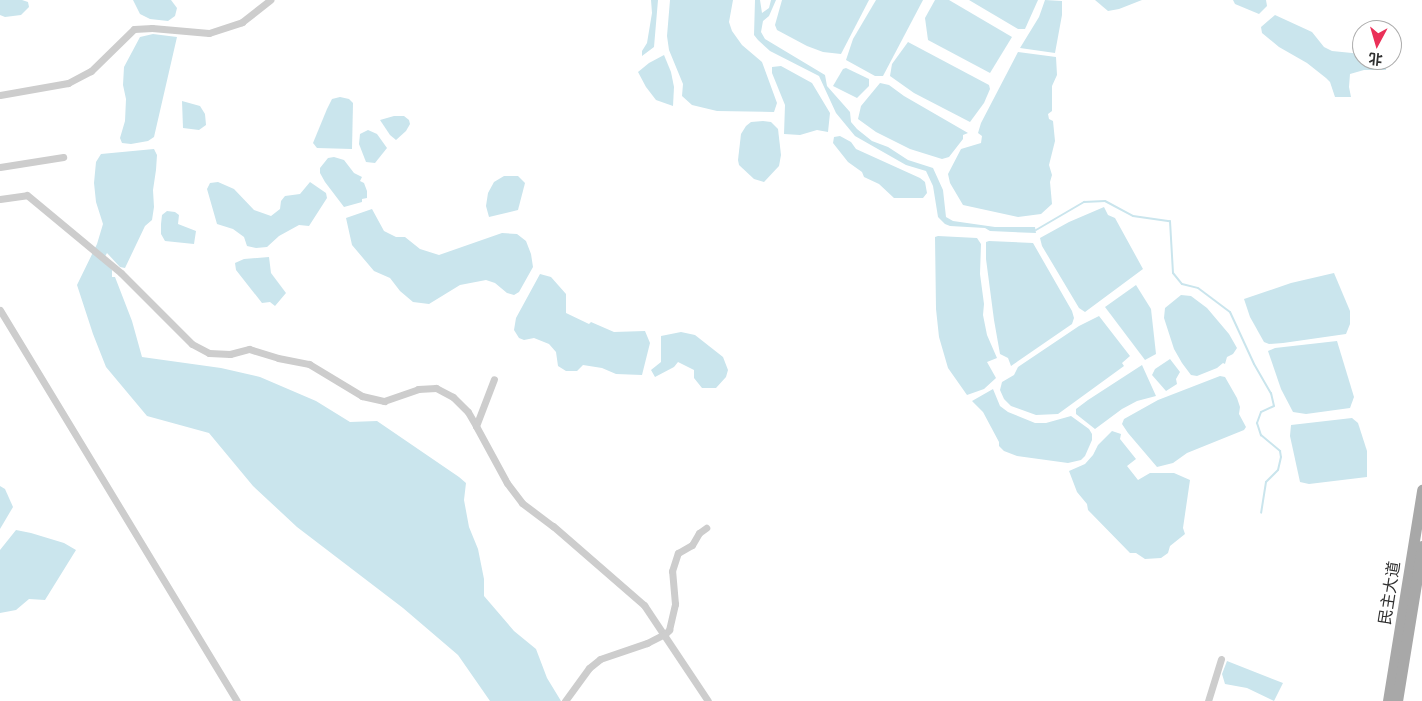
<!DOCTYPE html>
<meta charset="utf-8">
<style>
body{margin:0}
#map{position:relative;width:1422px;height:701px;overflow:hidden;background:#fff;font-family:"Golos Text","Noto Sans SC",sans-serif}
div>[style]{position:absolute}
.water>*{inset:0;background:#cae5ed}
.stream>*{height:2px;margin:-1px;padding:0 1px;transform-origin:1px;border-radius:1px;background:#cae5ed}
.minor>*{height:7px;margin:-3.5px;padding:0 3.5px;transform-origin:3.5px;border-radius:3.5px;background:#cdcdcd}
.primary>*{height:11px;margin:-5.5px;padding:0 5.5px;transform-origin:5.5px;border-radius:5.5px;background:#a8a8a8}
span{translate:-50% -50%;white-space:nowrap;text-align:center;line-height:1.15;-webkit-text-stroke:5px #fff;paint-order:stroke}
.street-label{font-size:16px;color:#303030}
.north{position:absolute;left:1352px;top:20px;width:50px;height:50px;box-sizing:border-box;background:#fff;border:1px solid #acacac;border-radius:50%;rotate:186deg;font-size:14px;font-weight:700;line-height:20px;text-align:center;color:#303030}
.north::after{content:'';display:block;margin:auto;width:18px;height:22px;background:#ea3058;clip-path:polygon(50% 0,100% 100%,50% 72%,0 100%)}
</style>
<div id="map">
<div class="water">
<i style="clip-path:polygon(0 0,22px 0,28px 2px,29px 7px,21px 15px,5px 17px,0 15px)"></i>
<i style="clip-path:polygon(133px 0,171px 0,177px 8px,175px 16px,168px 21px,150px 19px,140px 14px)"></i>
<i style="clip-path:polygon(651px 0,658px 0,654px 47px,642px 56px,642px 51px,647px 43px,652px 13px)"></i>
<i style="clip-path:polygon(670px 0,733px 0,729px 22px,732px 31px,742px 45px,762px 62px,777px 103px,774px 112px,717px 111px,692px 105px,682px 96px,683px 84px,669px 50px,667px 36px)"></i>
<i style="clip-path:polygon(755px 0,760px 0,762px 13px,769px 8px,771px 0,776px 0,769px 16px,763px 21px,761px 32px,765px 39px,825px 75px,827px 86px,850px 112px,851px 122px,857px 129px,872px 141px,888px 147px,908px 160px,933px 168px,943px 190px,946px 217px,953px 221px,995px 227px,1035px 227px,1036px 233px,990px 231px,985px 228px,950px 226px,945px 224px,938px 217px,933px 186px,926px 171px,906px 165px,855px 136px,836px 113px,819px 76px,770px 51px,758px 40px,754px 35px)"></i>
<i style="clip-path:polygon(782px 0,869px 0,841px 54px,823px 52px,807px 46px,777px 30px,775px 25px)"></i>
<i style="clip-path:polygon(876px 0,923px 0,883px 76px,875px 76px,846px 60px,853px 39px)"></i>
<i style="clip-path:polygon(935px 0,949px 0,1012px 37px,990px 73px,928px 40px,925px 18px)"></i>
<i style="clip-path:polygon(969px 0,1038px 0,1025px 29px,1018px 29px)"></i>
<i style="clip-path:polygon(1045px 0,1062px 1px,1062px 15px,1055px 53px,1020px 48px,1039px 17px)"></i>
<i style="clip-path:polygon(1095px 0,1142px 0,1119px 9px,1108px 11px)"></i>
<i style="clip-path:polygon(1233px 0,1266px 0,1267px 6px,1259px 14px,1235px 4px)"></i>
<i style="clip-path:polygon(1275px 15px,1312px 32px,1324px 47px,1332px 51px,1362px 54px,1362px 60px,1385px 60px,1386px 70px,1364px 70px,1350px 74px,1349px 87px,1351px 97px,1335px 97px,1330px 82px,1326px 78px,1307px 63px,1279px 47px,1262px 33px,1261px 27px)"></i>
<i style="clip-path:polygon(153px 34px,177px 37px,154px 137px,148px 141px,131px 144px,122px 143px,120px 138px,125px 121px,126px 99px,123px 85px,124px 67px,140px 37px)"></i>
<i style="clip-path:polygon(908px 42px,989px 85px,990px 89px,984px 103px,970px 122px,914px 93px,890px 76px,892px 64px)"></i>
<i style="clip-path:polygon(1018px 52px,1056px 57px,1057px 75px,1052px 86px,1052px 111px,1048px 114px,1049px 119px,1053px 121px,1055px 141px,1049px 165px,1052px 175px,1050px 182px,1052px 204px,1041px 214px,1018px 217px,963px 205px,950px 183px,948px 174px,961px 149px,981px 143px,982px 136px,978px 133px,981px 123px)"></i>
<i style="clip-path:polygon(664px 55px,671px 72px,674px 87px,673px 106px,656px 100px,646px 87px,638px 72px,649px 63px)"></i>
<i style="clip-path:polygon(781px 66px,812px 83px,830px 113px,828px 132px,817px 130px,800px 135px,784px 134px,785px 105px,772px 73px,772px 67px)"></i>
<i style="clip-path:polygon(846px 68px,869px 79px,869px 86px,857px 98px,833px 86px,843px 69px)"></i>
<i style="clip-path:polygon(880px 83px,889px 85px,904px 96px,968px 133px,963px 135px,963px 139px,949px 157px,942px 159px,910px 149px,876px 132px,858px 119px,861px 106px)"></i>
<i style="clip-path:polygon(340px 97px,349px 99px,353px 103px,352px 149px,317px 148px,313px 143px,327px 109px,332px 99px)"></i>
<i style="clip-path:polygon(182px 101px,200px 106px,205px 114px,206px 125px,199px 130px,183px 128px)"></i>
<i style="clip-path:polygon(394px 116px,404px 116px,409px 120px,410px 124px,406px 131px,396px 140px,390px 135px,380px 120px)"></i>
<i style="clip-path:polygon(763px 121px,771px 122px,778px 129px,781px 155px,779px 166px,764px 182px,754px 179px,739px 165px,738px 160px,741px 134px,746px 126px,751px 122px)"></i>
<i style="clip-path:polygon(368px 130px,377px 134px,387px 148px,375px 163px,366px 162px,359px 144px,360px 134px)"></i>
<i style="clip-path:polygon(840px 136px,851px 142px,856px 149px,920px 178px,925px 182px,927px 193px,923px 198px,894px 198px,879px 184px,864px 177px,862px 172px,848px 162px,833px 143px,834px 137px)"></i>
<i style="clip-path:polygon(154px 149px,157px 155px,156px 170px,153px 190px,154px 207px,152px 220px,145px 226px,125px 268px,120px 267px,107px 253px,103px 260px,112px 270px,112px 277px,115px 277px,132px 321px,142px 357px,221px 368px,260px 377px,316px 401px,350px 422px,377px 421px,459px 477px,466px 483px,464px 500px,469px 527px,478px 549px,484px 579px,484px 596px,514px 631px,536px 649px,547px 678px,561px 701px,490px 701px,458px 655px,403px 608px,297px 527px,253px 486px,209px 433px,147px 416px,106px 367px,93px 334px,77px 285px,97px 244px,103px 224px,96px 202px,94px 183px,96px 162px,101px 154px)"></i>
<i style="clip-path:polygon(334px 157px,344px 160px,354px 173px,362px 177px,360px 181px,364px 183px,367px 191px,367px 198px,362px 199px,362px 202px,344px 207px,325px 182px,320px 173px,320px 168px,328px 158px)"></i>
<i style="clip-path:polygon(504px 176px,518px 176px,525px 183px,518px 210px,489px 217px,486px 206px,488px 193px,494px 182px)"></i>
<i style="clip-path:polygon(218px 182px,234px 189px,254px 210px,271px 216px,280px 209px,281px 201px,285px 196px,300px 194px,310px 182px,326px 193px,327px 198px,309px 226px,299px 225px,279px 236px,267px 247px,256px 248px,247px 246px,244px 237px,233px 229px,217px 224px,207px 189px,210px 183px)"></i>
<i style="clip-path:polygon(1104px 207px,1108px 215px,1115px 218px,1143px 269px,1085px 312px,1079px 308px,1042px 246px,1040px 238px,1069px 222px)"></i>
<i style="clip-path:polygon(372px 209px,384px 231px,396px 237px,405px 237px,420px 249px,439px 255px,502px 233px,517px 234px,526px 241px,531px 254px,533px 267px,519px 292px,514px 295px,507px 293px,495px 283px,486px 280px,460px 285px,429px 304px,413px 302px,400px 291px,390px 278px,374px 271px,352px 245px,346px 218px)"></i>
<i style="clip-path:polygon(167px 211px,175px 212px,179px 215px,178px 224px,196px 231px,194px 244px,165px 241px,161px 234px,161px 224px,162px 215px)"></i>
<i style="clip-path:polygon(938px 236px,977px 238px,981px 244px,980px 274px,984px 304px,983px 315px,987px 335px,997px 358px,987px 362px,996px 378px,984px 389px,967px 395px,948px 368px,939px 337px,936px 309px,935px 237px)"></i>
<i style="clip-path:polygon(989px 241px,1033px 243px,1072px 311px,1074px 318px,1072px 324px,1011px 366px,1008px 358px,1000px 354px,994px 320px,986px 259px,986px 242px)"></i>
<i style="clip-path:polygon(269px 257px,271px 273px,286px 293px,275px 306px,270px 302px,262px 303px,236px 270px,235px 263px,244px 259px)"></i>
<i style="clip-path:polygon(1334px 273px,1350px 311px,1350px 324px,1346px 334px,1283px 343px,1269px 344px,1264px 342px,1250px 317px,1244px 299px,1291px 283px)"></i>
<i style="clip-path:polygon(540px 274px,551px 277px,566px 294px,566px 313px,589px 324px,591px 322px,614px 332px,645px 331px,650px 343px,642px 375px,616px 374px,602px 368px,583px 365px,577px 371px,566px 371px,558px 366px,556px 352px,549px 344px,534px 338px,524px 340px,519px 338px,514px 330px,516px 318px)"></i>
<i style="clip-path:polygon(1136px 285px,1151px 309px,1156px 354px,1145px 360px,1105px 307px)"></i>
<i style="clip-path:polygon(1181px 295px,1191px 296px,1207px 308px,1229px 334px,1237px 348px,1233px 354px,1227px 357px,1225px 364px,1223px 363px,1217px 368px,1197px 376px,1191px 375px,1182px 363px,1174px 349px,1164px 318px,1165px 308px)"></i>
<i style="clip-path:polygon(1099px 316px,1130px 356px,1122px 363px,1124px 366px,1058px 414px,1036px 415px,1011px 406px,1004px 399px,1000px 390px,1002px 382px,1014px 375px,1018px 367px,1079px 326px)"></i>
<i style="clip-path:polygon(681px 332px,695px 335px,723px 357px,728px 370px,726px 377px,716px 388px,702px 388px,694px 378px,694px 370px,678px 362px,674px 367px,655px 377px,651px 370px,661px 362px,661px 336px)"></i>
<i style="clip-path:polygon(1337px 341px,1354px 397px,1350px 408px,1306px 414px,1293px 412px,1281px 389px,1268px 351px,1275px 348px)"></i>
<i style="clip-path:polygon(1170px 359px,1180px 372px,1176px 379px,1177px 384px,1166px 391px,1152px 375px,1155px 369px)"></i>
<i style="clip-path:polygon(1142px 365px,1156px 396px,1137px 401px,1122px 409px,1095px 429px,1076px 414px,1076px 409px,1088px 400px)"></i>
<i style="clip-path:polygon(1220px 376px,1225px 377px,1237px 398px,1240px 407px,1239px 414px,1246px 427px,1244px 430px,1187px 453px,1173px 463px,1157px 467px,1128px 433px,1122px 424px,1124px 419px,1158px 400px)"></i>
<i style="clip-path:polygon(993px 389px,1000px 406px,1008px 412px,1035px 423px,1046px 423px,1071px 416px,1089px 429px,1092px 434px,1092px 440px,1085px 456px,1081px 460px,1068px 463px,1017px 456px,1004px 451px,999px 446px,999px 442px,983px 412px,972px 401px)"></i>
<i style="clip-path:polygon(1352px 418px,1358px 423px,1367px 451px,1367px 477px,1309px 484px,1300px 482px,1290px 436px,1291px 425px)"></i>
<i style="clip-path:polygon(1112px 431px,1121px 434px,1120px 439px,1136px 459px,1127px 466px,1138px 480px,1150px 473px,1174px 473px,1190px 480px,1183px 528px,1185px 534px,1170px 546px,1168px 553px,1161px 558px,1145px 559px,1136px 553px,1130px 553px,1088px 510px,1087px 504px,1077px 492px,1069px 471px,1085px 464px,1093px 455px,1098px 445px)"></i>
<i style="clip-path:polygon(0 486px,5px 489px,13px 507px,0 529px)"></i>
<i style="clip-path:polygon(16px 530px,31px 533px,64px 543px,76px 550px,45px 600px,29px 599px,16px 610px,0 613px,0 550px)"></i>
<i style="clip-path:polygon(1227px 661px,1283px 683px,1274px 701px,1247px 688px,1225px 684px,1222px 674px)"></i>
</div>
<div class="stream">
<i style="left:1036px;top:230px;width:56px;rotate:-30.3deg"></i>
<i style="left:1084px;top:202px;width:21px;rotate:-3deg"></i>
<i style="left:1105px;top:201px;width:32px;rotate:28deg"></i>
<i style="left:1133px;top:216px;width:37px;rotate:8deg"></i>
<i style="left:1170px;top:221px;width:52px;rotate:86.7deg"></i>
<i style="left:1173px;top:273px;width:14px;rotate:51deg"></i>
<i style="left:1182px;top:284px;width:16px;rotate:14deg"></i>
<i style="left:1198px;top:288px;width:40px;rotate:37deg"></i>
<i style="left:1230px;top:312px;width:57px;rotate:65.2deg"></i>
<i style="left:1254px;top:364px;width:34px;rotate:60deg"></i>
<i style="left:1271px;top:393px;width:13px;rotate:77deg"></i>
<i style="left:1274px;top:406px;width:14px;rotate:155deg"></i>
<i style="left:1261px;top:412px;width:12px;rotate:110deg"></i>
<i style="left:1257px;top:423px;width:13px;rotate:72deg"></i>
<i style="left:1261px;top:435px;width:25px;rotate:40deg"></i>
<i style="left:1280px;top:451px;width:6px;rotate:81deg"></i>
<i style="left:1281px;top:457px;width:13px;rotate:103deg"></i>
<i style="left:1278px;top:470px;width:17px;rotate:135deg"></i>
<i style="left:1266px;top:482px;width:31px;rotate:99deg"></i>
</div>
<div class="minor">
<i style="left:0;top:95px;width:69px;rotate:-10deg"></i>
<i style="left:68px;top:83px;width:26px;rotate:-28deg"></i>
<i style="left:91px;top:71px;width:60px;rotate:-44.3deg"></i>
<i style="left:134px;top:29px;width:18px;rotate:-3deg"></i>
<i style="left:152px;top:28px;width:57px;rotate:5deg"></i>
<i style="left:209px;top:33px;width:35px;rotate:-18deg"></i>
<i style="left:242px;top:22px;width:36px;rotate:-38deg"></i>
<i style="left:0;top:167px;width:64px;rotate:-9deg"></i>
<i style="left:0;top:199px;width:27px;rotate:-8deg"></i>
<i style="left:27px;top:195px;width:122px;rotate:39.7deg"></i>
<i style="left:121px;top:273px;width:100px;rotate:45deg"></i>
<i style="left:192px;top:344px;width:19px;rotate:28deg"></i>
<i style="left:209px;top:353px;width:21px;rotate:3deg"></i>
<i style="left:230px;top:354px;width:20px;rotate:-15deg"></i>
<i style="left:249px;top:349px;width:30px;rotate:17deg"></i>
<i style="left:278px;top:358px;width:32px;rotate:11deg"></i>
<i style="left:309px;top:364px;width:62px;rotate:31.1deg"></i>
<i style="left:362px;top:396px;width:23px;rotate:13deg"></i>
<i style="left:384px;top:401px;width:36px;rotate:-19deg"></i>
<i style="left:418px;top:389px;width:18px;rotate:-3deg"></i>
<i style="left:436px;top:388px;width:19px;rotate:28deg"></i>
<i style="left:453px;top:397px;width:21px;rotate:45deg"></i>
<i style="left:468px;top:412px;width:16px;rotate:60deg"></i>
<i style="left:476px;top:426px;width:50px;rotate:-69deg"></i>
<i style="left:0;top:310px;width:457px;rotate:58.8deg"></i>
<i style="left:476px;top:426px;width:65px;rotate:61.5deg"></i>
<i style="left:507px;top:483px;width:25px;rotate:53deg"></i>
<i style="left:522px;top:503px;width:39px;rotate:37deg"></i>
<i style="left:553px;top:526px;width:121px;rotate:41deg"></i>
<i style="left:644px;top:605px;width:115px;rotate:56.3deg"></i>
<i style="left:565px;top:701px;width:41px;rotate:-54deg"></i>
<i style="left:589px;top:668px;width:14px;rotate:-39deg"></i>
<i style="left:600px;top:659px;width:50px;rotate:-18.8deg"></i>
<i style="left:647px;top:643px;width:20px;rotate:-27deg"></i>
<i style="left:665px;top:634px;width:6px;rotate:-45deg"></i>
<i style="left:669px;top:630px;width:27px;rotate:-77deg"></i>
<i style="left:675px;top:604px;width:33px;rotate:-95deg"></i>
<i style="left:672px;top:571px;width:19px;rotate:-72deg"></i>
<i style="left:678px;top:553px;width:16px;rotate:-30deg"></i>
<i style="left:692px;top:545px;width:14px;rotate:-60deg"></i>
<i style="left:699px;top:533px;width:9px;rotate:-36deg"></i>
<i style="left:1208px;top:701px;width:44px;rotate:-72.8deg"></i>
</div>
<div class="primary">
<i style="left:1388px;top:701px;width:214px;rotate:-80.8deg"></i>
<i style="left:1397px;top:701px;width:157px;rotate:-80.8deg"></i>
</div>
<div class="street-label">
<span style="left:1389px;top:593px;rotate:-81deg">民主大道</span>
</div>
<div class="north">北</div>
</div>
